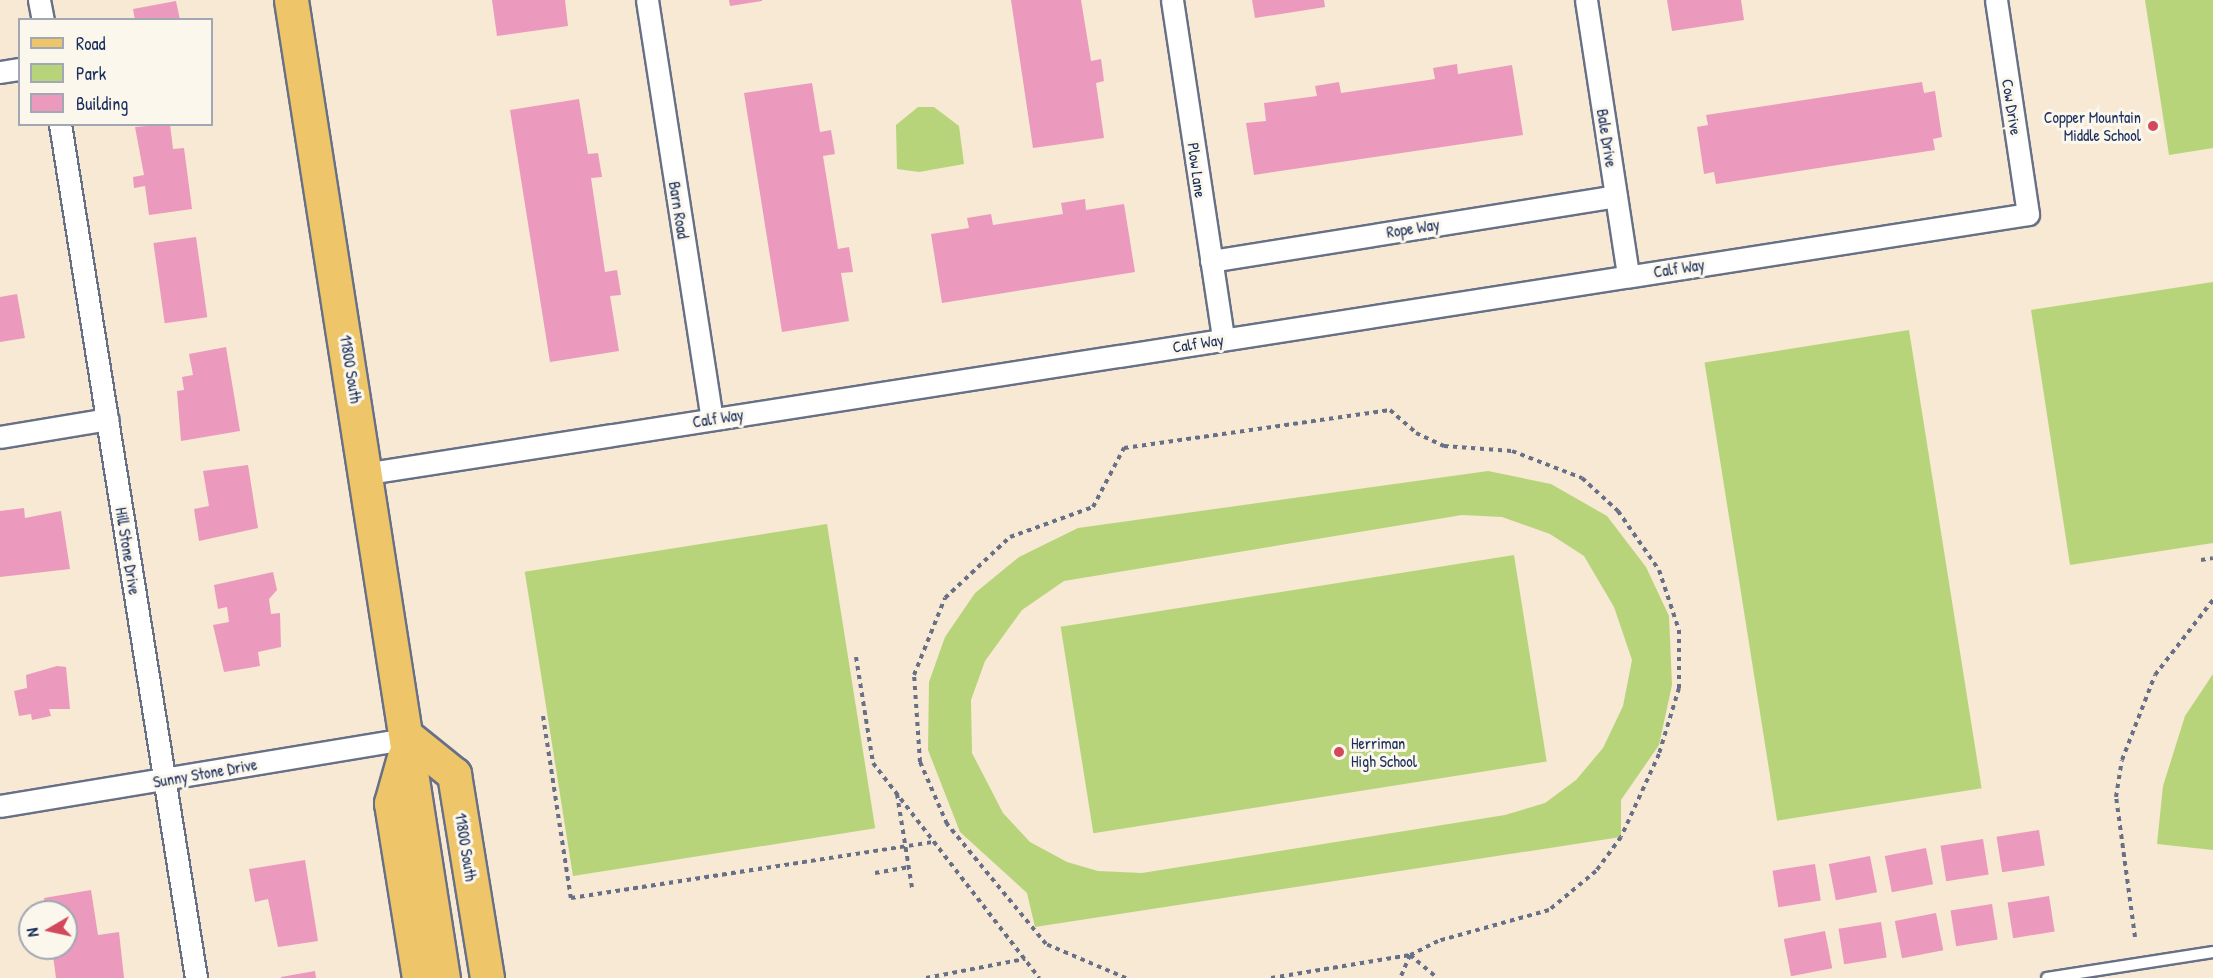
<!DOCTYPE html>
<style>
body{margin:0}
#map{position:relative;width:2213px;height:978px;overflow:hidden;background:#f7e9d4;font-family:"Patrick Hand",sans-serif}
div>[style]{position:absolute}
.green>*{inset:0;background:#b8d47a;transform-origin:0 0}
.building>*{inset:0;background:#eb9abd;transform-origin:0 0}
.path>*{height:4px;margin-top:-2px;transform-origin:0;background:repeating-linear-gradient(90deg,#687087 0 4.5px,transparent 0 9px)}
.roads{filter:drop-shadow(2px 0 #687087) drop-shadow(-2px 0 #687087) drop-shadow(0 2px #687087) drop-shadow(0 -2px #687087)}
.service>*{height:10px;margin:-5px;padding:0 5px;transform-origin:5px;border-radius:5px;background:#fff}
.minor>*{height:21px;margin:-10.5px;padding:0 10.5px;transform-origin:10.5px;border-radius:10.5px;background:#fff}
.primary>*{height:33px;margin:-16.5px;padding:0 16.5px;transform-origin:16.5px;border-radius:16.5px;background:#eec569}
.dots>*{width:16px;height:16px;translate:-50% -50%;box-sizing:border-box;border:3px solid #fbf7ec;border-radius:50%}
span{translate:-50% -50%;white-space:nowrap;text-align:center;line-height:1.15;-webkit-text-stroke:6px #fbf7ec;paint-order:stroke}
.street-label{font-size:16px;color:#1b2f5e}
.poi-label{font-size:16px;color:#1b2f5e}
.right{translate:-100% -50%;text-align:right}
.left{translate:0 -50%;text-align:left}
.legend{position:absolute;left:18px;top:18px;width:195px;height:108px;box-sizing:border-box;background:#fbf7ec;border:2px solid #a1a7b3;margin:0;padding:8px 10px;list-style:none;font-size:18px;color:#1b2f5e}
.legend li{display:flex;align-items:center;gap:12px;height:30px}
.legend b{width:30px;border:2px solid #a1a7b3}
.north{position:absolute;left:18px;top:900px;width:60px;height:60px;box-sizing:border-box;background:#fbf7ec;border:2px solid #a1a7b3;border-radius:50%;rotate:261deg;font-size:16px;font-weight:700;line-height:24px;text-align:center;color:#1b2f5e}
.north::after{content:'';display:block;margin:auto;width:21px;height:27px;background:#d1495b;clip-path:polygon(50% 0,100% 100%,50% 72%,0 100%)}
</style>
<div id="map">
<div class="green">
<i style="clip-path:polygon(2145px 0,2213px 0,2213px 148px,2169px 155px)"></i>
<i style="clip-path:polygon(918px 107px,934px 107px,959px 126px,964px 164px,919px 172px,897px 169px,896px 125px)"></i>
<i style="clip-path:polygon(2213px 282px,2213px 543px,2070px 565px,2031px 310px)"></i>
<i style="left:1909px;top:330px;width:464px;height:207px;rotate:81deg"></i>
<i style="clip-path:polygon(evenodd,1488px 471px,1551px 484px,1607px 516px,1646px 567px,1669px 616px,1672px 685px,1659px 745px,1621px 800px,1621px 837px,1035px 927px,1027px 893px,960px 832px,928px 750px,929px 682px,945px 637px,975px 593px,1019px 557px,1078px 528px,1488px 471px,1462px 515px,1502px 517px,1550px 534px,1584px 556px,1614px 607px,1632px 660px,1623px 706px,1603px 748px,1576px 780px,1545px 803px,1505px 815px,1142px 873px,1098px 871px,1067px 862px,1030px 842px,1003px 813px,972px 753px,971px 700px,985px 661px,1022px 610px,1064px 581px,1462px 515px)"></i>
<i style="left:827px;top:524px;width:308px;height:306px;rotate:81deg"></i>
<i style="left:1514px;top:555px;width:209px;height:459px;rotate:81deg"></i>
<i style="clip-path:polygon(2213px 674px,2213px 850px,2157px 844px,2163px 786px,2185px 716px)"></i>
</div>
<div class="building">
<i style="clip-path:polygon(492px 0,565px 0,568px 26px,497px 36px)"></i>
<i style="clip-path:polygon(729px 0,762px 0,762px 1px,730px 6px)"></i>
<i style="clip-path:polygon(1011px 0,1081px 0,1091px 61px,1101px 59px,1104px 81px,1096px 83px,1104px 138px,1033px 148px)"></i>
<i style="clip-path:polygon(1252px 0,1324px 0,1325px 7px,1255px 18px)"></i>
<i style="clip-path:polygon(1667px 0,1741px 0,1744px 20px,1672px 31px)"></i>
<i style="clip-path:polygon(176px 1px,180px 20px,135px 20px,133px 9px)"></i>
<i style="clip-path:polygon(1457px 64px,1458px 74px,1512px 65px,1523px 135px,1254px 175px,1246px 123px,1266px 121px,1264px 103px,1317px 96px,1315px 86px,1339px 82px,1341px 93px,1435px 79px,1433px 68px)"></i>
<i style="clip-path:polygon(1922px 82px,1924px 93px,1935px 91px,1942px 137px,1933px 139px,1935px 150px,1716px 184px,1714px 172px,1704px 174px,1697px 127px,1708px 125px,1706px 115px)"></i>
<i style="clip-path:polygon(812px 83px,820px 132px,831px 130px,835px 154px,823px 156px,838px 249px,849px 247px,853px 272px,841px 273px,849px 321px,782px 332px,744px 93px)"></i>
<i style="clip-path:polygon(579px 99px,588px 154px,598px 153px,602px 177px,591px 178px,605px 272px,617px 270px,621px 295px,610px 296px,619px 351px,550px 362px,510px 110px)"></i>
<i style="clip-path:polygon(170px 124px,173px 149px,184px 148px,192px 209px,149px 215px,145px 186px,134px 188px,133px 177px,144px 175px,135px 127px)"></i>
<i style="clip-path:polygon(1085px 199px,1086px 210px,1124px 204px,1135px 272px,942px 303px,931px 234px,969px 228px,967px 218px,991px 214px,993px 225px,1063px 214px,1061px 203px)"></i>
<i style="left:196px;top:237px;width:81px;height:43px;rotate:82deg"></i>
<i style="clip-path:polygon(17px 294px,25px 338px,0 342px,0 297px)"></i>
<i style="clip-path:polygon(226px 347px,240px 431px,181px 441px,177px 391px,184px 390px,182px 377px,193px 375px,189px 354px)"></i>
<i style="clip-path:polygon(248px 465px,258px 528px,199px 541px,194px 509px,209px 506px,203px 471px)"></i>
<i style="clip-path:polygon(24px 508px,25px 518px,61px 511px,70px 569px,0 577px,0 511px)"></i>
<i style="clip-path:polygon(273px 572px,277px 590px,269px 599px,271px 614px,280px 613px,281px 647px,258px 652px,260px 666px,224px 672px,213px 625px,229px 622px,227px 607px,218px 609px,214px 585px)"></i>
<i style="clip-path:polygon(57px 666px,66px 667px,70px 709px,49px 709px,51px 716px,32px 720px,31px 714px,19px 716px,14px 691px,27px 688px,26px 675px)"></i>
<i style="left:2039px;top:830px;width:36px;height:43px;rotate:81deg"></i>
<i style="left:1983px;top:839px;width:36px;height:43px;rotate:81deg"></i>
<i style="left:1926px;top:848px;width:37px;height:42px;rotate:79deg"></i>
<i style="left:1870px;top:856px;width:37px;height:42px;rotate:79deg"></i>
<i style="clip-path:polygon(305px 860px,318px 941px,278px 947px,268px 899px,255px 902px,249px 869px)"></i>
<i style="left:1815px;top:864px;width:37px;height:43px;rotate:81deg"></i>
<i style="clip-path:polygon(91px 890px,98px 935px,119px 932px,124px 978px,56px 978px,52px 948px,66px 948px,66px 912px,46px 912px,44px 898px)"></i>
<i style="left:2049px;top:896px;width:36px;height:42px;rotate:81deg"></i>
<i style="left:1992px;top:904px;width:36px;height:42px;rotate:81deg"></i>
<i style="left:1936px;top:913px;width:38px;height:42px;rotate:79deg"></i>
<i style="left:1881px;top:922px;width:36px;height:43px;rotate:81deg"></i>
<i style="left:1825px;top:931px;width:38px;height:42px;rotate:79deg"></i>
<i style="clip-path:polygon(315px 971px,316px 978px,281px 978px,281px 977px)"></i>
</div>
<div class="path">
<i style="left:2201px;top:560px;width:12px;rotate:-9deg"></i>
<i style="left:856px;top:657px;width:107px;rotate:80.9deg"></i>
<i style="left:873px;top:763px;width:272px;rotate:52.3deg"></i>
<i style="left:543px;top:716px;width:184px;rotate:81.3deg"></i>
<i style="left:571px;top:898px;width:367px;rotate:-8.8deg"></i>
<i style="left:897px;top:794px;width:95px;rotate:80.9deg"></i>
<i style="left:875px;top:873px;width:35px;rotate:-10deg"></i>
<i style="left:2135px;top:937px;width:141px;rotate:-97.7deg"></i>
<i style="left:2116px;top:797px;width:37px;rotate:-81deg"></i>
<i style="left:2122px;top:760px;width:91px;rotate:-68.8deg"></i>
<i style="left:2155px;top:675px;width:95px;rotate:-52.3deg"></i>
<i style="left:926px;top:978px;width:101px;rotate:-10.9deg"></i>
<i style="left:1126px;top:978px;width:87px;rotate:-157deg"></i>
<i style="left:1046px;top:944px;width:156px;rotate:-129.5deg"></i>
<i style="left:947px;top:824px;width:68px;rotate:-113.5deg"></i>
<i style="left:920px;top:762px;width:87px;rotate:-93.9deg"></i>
<i style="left:914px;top:675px;width:83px;rotate:-68.1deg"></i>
<i style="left:945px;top:598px;width:89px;rotate:-43.2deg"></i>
<i style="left:1010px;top:537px;width:88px;rotate:-19.9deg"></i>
<i style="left:1093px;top:507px;width:67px;rotate:-62.3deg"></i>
<i style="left:1124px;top:448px;width:269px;rotate:-8.1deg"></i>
<i style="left:1390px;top:410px;width:35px;rotate:41deg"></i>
<i style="left:1416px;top:433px;width:31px;rotate:25deg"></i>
<i style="left:1444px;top:446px;width:68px;rotate:4.2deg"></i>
<i style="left:1512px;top:451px;width:75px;rotate:21.1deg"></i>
<i style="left:1582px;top:478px;width:49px;rotate:42.5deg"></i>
<i style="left:1618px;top:511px;width:72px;rotate:55.2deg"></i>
<i style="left:1659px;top:570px;width:63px;rotate:71.6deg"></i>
<i style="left:1679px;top:630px;width:58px;rotate:90deg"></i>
<i style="left:1679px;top:688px;width:69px;rotate:106.9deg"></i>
<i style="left:1659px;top:754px;width:91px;rotate:114.6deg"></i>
<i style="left:1621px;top:837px;width:42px;rotate:126.3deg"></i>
<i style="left:1596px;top:871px;width:61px;rotate:140.3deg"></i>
<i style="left:1549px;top:910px;width:115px;rotate:164.4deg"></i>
<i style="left:1438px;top:941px;width:31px;rotate:153deg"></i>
<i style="left:1410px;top:955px;width:25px;rotate:113deg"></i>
<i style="left:1271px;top:978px;width:141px;rotate:-9.4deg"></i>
<i style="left:1410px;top:955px;width:35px;rotate:40deg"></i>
</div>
<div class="roads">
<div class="service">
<i style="left:2047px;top:978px;width:168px;rotate:-8.9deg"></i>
</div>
<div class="minor">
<i style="left:39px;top:0;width:20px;rotate:79deg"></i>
<i style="left:647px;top:0;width:424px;rotate:81.2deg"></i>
<i style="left:1172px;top:0;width:343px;rotate:81.4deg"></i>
<i style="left:1586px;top:0;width:279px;rotate:81.3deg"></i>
<i style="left:0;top:72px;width:20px;rotate:-9deg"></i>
<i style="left:60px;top:124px;width:865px;rotate:80.95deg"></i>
<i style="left:1211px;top:261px;width:410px;rotate:-9.1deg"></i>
<i style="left:0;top:437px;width:109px;rotate:-9.5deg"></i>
<i style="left:369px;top:473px;width:1679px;rotate:-8.87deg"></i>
<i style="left:2028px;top:214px;width:216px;rotate:-98.5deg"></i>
<i style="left:0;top:806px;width:415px;rotate:-9.4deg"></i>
</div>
<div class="primary">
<i style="left:291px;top:0;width:990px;rotate:81.17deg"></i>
<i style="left:409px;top:738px;width:58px;rotate:38.7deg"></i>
<i style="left:454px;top:774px;width:207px;rotate:80.8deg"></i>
<i style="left:404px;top:757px;width:48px;rotate:105.8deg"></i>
<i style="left:391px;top:803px;width:177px;rotate:80.9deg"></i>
</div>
</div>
<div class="dots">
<i style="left:2153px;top:126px;background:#d1495b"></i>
<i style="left:1339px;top:752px;background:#d1495b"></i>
</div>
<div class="street-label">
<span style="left:2012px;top:107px;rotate:81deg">Cow Drive</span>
<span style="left:1607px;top:138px;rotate:81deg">Bale Drive</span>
<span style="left:1197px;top:170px;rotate:82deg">Plow Lane</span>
<span style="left:679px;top:210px;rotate:81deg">Barn Road</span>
<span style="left:1413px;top:228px;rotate:-9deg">Rope Way</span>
<span style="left:1679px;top:268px;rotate:-9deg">Calf Way</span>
<span style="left:1198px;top:343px;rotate:-9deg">Calf Way</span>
<span style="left:351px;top:369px;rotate:81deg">11800 South</span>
<span style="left:718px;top:418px;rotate:-9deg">Calf Way</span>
<span style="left:128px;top:551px;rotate:81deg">Hill Stone Drive</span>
<span style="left:205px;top:773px;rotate:-10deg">Sunny Stone Drive</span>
<span style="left:466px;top:847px;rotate:81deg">11800 South</span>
</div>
<div class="poi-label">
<span class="right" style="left:2141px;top:126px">Copper Mountain<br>Middle School</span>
<span class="left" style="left:1351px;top:752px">Herriman<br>High School</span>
</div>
<ul class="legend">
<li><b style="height:8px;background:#eec569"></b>Road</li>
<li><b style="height:16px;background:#b8d47a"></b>Park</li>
<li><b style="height:16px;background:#eb9abd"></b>Building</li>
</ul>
<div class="north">N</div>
</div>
